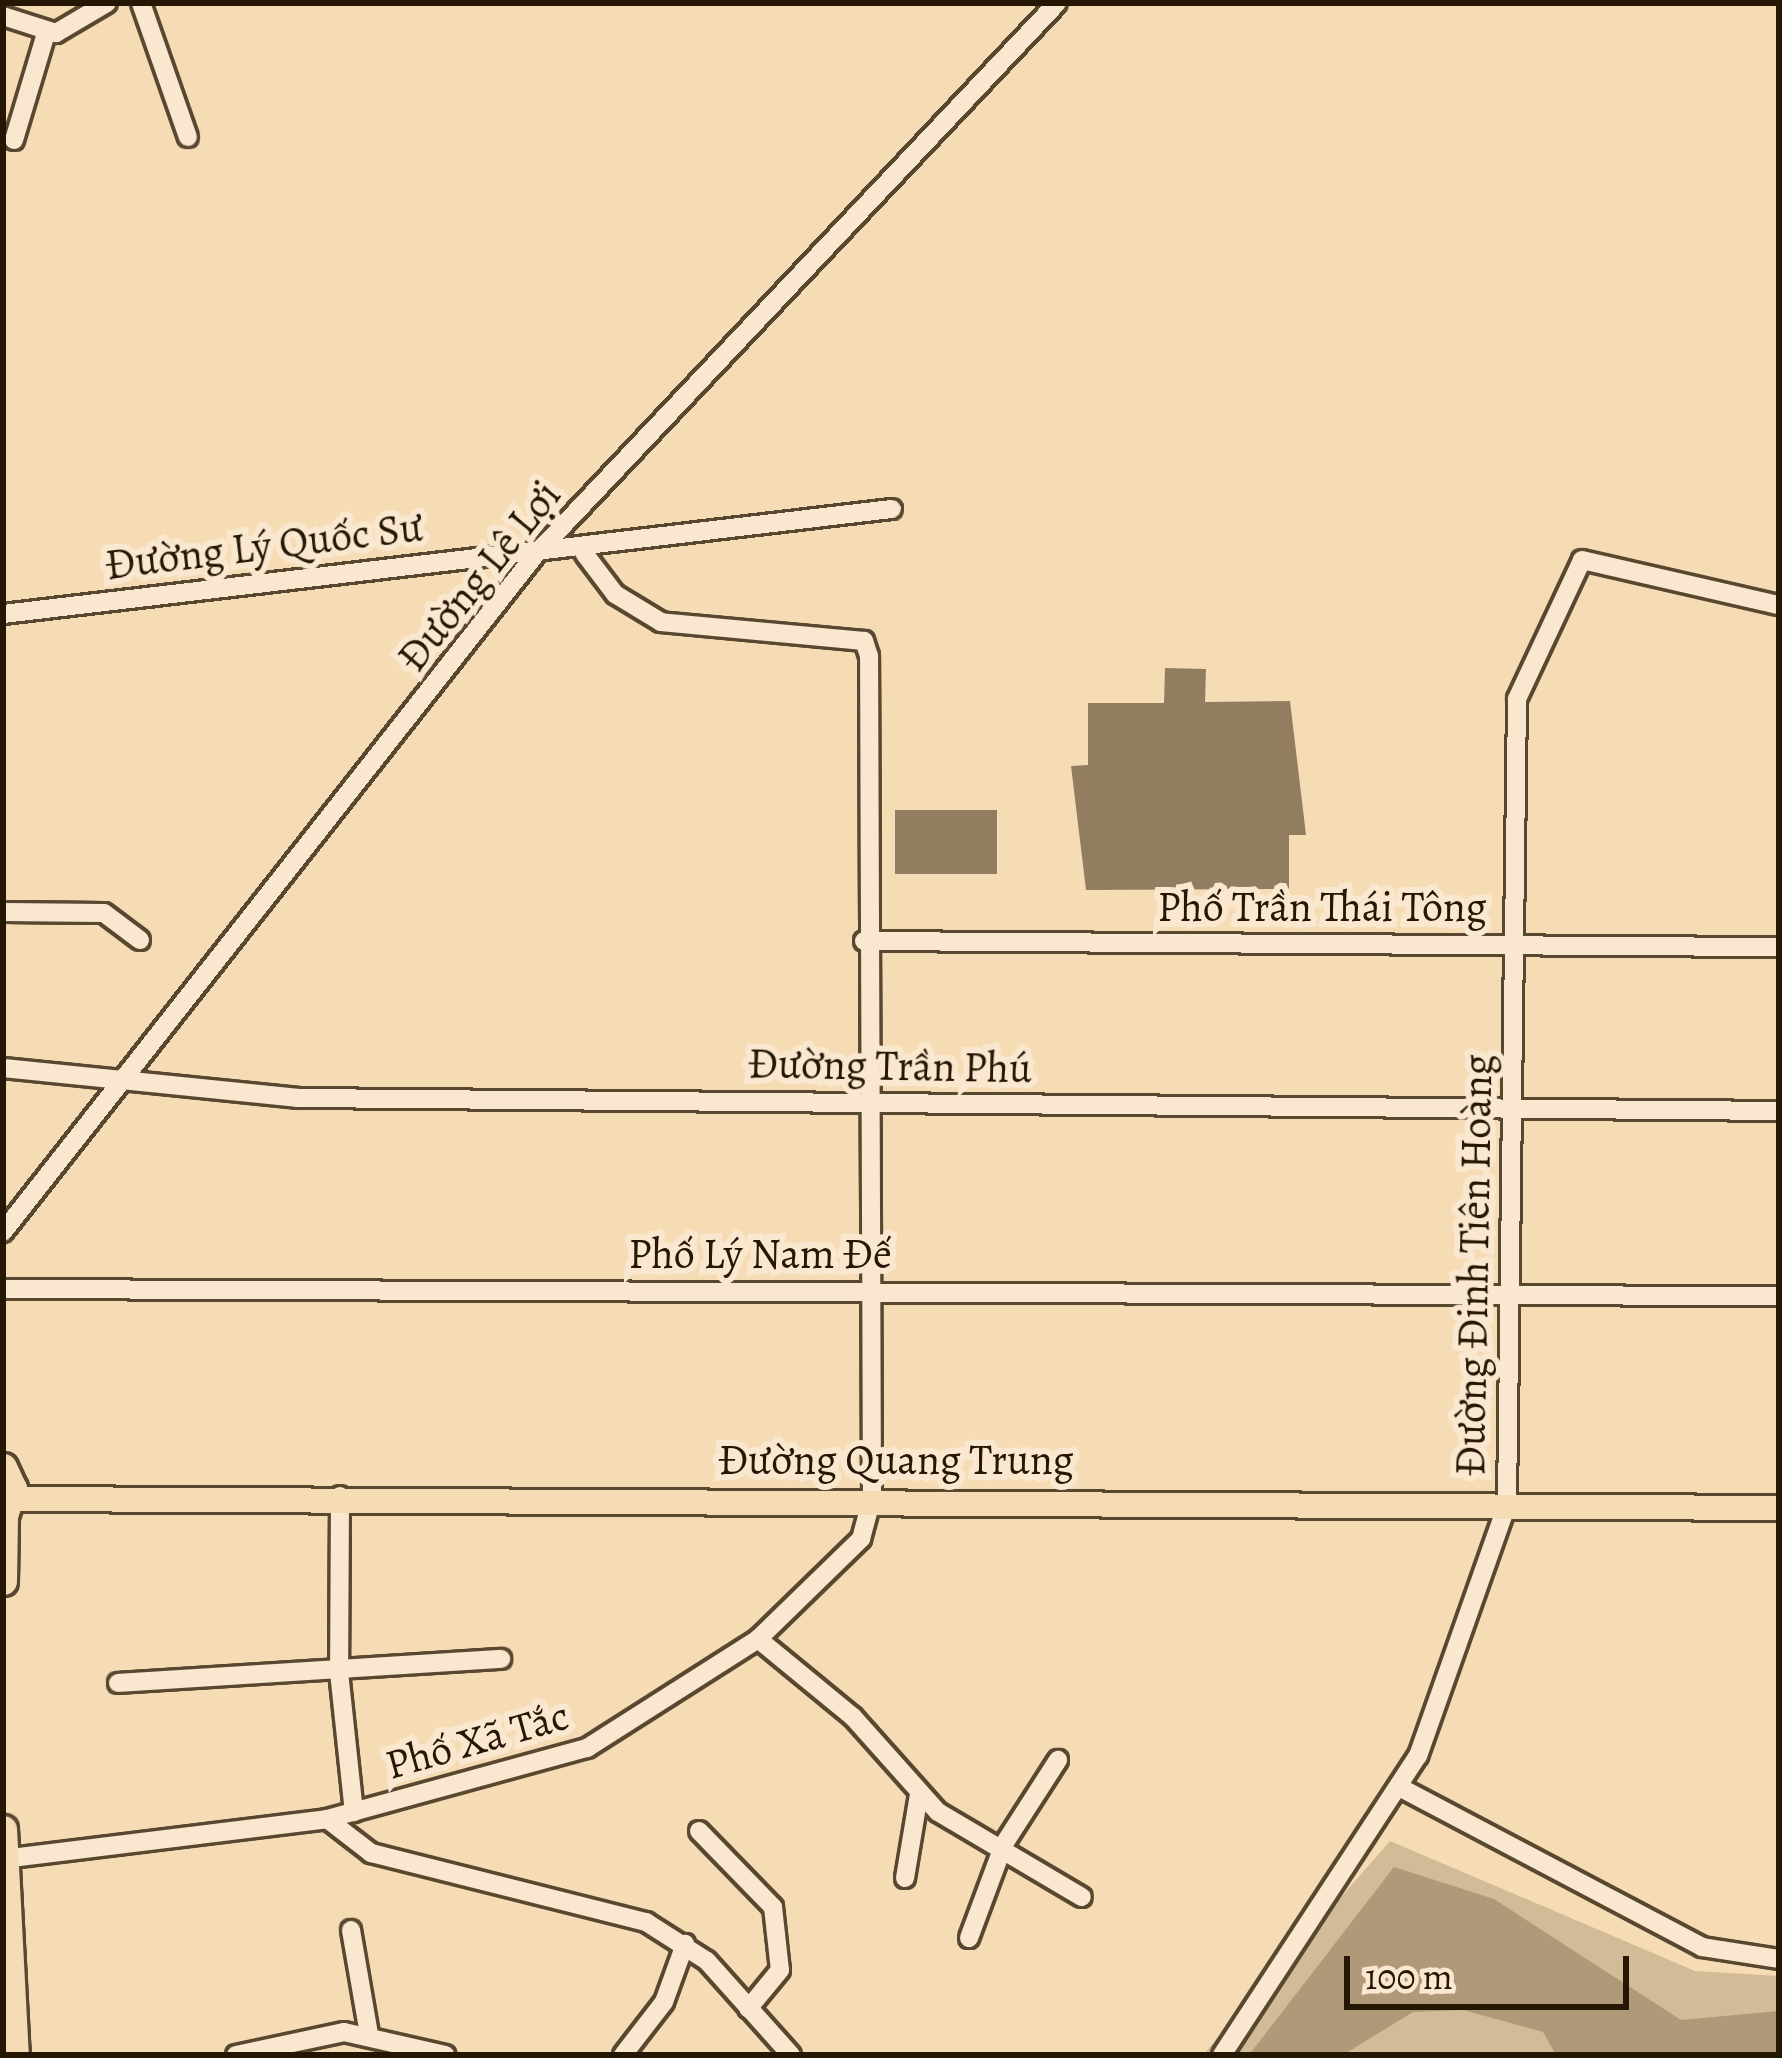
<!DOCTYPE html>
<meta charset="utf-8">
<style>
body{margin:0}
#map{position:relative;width:1782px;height:2058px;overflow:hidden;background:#f6dcb5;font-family:Alegreya,serif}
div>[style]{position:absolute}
.green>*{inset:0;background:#d2bb97}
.water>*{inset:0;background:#af9979}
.building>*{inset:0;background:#927d60;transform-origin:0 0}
.roads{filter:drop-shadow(3px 0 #594830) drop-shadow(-3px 0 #594830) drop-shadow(0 3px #594830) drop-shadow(0 -3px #594830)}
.minor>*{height:18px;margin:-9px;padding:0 9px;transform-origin:9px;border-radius:9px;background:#f9e8cf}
.major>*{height:24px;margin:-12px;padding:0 12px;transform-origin:12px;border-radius:12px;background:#f6dcb5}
.highway>*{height:27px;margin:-13.5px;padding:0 13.5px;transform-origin:13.5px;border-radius:13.5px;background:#f6dcb5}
span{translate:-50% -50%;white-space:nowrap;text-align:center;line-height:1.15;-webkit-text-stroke:12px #f9e8cf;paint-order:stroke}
.street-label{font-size:42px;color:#251704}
.frame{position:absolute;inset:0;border:6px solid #251704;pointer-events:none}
.scale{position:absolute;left:1344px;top:1956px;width:285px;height:54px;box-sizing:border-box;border:6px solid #251704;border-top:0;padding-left:15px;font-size:36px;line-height:42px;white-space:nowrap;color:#251704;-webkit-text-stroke:9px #f9e8cf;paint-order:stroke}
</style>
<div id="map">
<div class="green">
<i style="clip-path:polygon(1390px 1841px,1695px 1971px,1779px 1976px,1779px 2055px,1203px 2055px)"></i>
</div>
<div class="water">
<i style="clip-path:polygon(1394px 1867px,1494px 1899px,1681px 2020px,1779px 2011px,1779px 2055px,1556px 2055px,1543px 2032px,1463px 2010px,1413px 2012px,1343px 2055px,1249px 2055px)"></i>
</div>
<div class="building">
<i style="clip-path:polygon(1165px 668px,1206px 669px,1205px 702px,1290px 701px,1306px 835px,1289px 835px,1289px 889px,1086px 890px,1071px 766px,1088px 765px,1088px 703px,1164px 703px)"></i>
<i style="left:997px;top:810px;width:64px;height:102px;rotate:90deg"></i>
</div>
<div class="roads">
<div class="minor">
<i style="left:141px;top:3px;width:142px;rotate:70.7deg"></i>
<i style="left:3px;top:16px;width:56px;rotate:17.8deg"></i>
<i style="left:56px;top:33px;width:59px;rotate:-30.5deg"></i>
<i style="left:14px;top:140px;width:112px;rotate:-73.3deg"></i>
<i style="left:3px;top:614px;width:895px;rotate:-6.74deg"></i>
<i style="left:3px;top:912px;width:101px;rotate:0.6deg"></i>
<i style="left:104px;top:913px;width:45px;rotate:36.9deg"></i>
<i style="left:864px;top:941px;width:915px;rotate:0.38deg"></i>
<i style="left:3px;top:1068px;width:296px;rotate:5.8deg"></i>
<i style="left:297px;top:1098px;width:1482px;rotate:0.5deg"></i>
<i style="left:3px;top:1232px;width:862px;rotate:-51.83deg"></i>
<i style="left:536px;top:554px;width:758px;rotate:-46.6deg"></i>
<i style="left:3px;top:1289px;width:1776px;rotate:0.23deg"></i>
<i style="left:340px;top:1496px;width:176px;rotate:90.3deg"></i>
<i style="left:339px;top:1672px;width:141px;rotate:83.9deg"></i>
<i style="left:758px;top:1639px;width:123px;rotate:39.4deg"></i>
<i style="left:853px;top:1717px;width:127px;rotate:48.2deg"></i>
<i style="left:938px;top:1812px;width:167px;rotate:30.6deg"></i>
<i style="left:118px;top:1683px;width:384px;rotate:-3.6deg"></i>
<i style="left:1399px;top:1787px;width:343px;rotate:27.8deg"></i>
<i style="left:1702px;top:1947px;width:78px;rotate:8.9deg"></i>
<i style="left:327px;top:1819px;width:56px;rotate:37.7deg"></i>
<i style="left:371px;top:1853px;width:284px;rotate:14.1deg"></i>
<i style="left:646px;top:1922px;width:72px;rotate:32.6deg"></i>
<i style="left:707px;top:1961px;width:126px;rotate:48.2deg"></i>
<i style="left:699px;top:1831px;width:106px;rotate:45.8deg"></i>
<i style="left:773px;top:1907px;width:63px;rotate:83.7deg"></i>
<i style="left:780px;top:1970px;width:50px;rotate:129.4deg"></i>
<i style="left:3px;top:1859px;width:326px;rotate:-7deg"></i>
<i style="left:327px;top:1819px;width:270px;rotate:-15.3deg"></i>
<i style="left:587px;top:1748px;width:203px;rotate:-32.5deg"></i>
<i style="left:758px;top:1639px;width:144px;rotate:-44.2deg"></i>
<i style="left:861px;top:1539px;width:42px;rotate:-75deg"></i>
<i style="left:872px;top:1498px;width:842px;rotate:-90.2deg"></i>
<i style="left:869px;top:656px;width:16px;rotate:-108deg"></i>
<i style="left:864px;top:641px;width:204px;rotate:-174.7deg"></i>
<i style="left:661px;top:622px;width:54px;rotate:-148.7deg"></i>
<i style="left:615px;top:594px;width:51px;rotate:-127.1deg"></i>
<i style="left:905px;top:1878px;width:85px;rotate:-80.5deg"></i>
<i style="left:351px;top:1930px;width:106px;rotate:80.2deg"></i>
<i style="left:969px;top:1938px;width:100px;rotate:-69.6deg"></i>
<i style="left:1004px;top:1844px;width:100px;rotate:-57.3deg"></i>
<i style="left:236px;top:2055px;width:110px;rotate:-12deg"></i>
<i style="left:344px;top:2032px;width:104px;rotate:12.8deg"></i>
<i style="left:623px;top:2055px;width:67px;rotate:-52.3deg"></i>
<i style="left:664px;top:2002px;width:62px;rotate:-70.1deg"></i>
<i style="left:1222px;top:2055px;width:358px;rotate:-56.8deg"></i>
<i style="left:1418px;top:1756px;width:266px;rotate:-70.5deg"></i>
<i style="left:1507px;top:1505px;width:806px;rotate:-89.29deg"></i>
<i style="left:1517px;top:699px;width:153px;rotate:-64.9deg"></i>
<i style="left:1582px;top:560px;width:202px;rotate:12.9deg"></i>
</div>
<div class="major">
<i style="left:13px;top:1499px;width:1766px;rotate:0.29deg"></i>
</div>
<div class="highway">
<i style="left:3px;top:1467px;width:23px;rotate:65deg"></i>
<i style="left:13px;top:1488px;width:33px;rotate:108deg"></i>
<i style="left:3px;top:1581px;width:63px;rotate:-89.1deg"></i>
<i style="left:3px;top:1829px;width:226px;rotate:87deg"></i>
</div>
</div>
<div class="street-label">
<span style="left:264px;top:546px;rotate:-7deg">Đường Lý Quốc Sư</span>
<span style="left:479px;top:576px;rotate:-51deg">Đường Lê Lợi</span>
<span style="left:1322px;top:907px">Phố Trần Thái Tông</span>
<span style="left:890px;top:1066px;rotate:1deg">Đường Trần Phú</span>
<span style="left:760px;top:1254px">Phố Lý Nam Đế</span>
<span style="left:1474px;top:1265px;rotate:-89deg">Đường Đinh Tiên Hoàng</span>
<span style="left:896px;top:1460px">Đường Quang Trung</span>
<span style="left:477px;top:1740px;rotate:-16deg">Phố Xã Tắc</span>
</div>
<div class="frame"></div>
<div class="scale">100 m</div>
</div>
